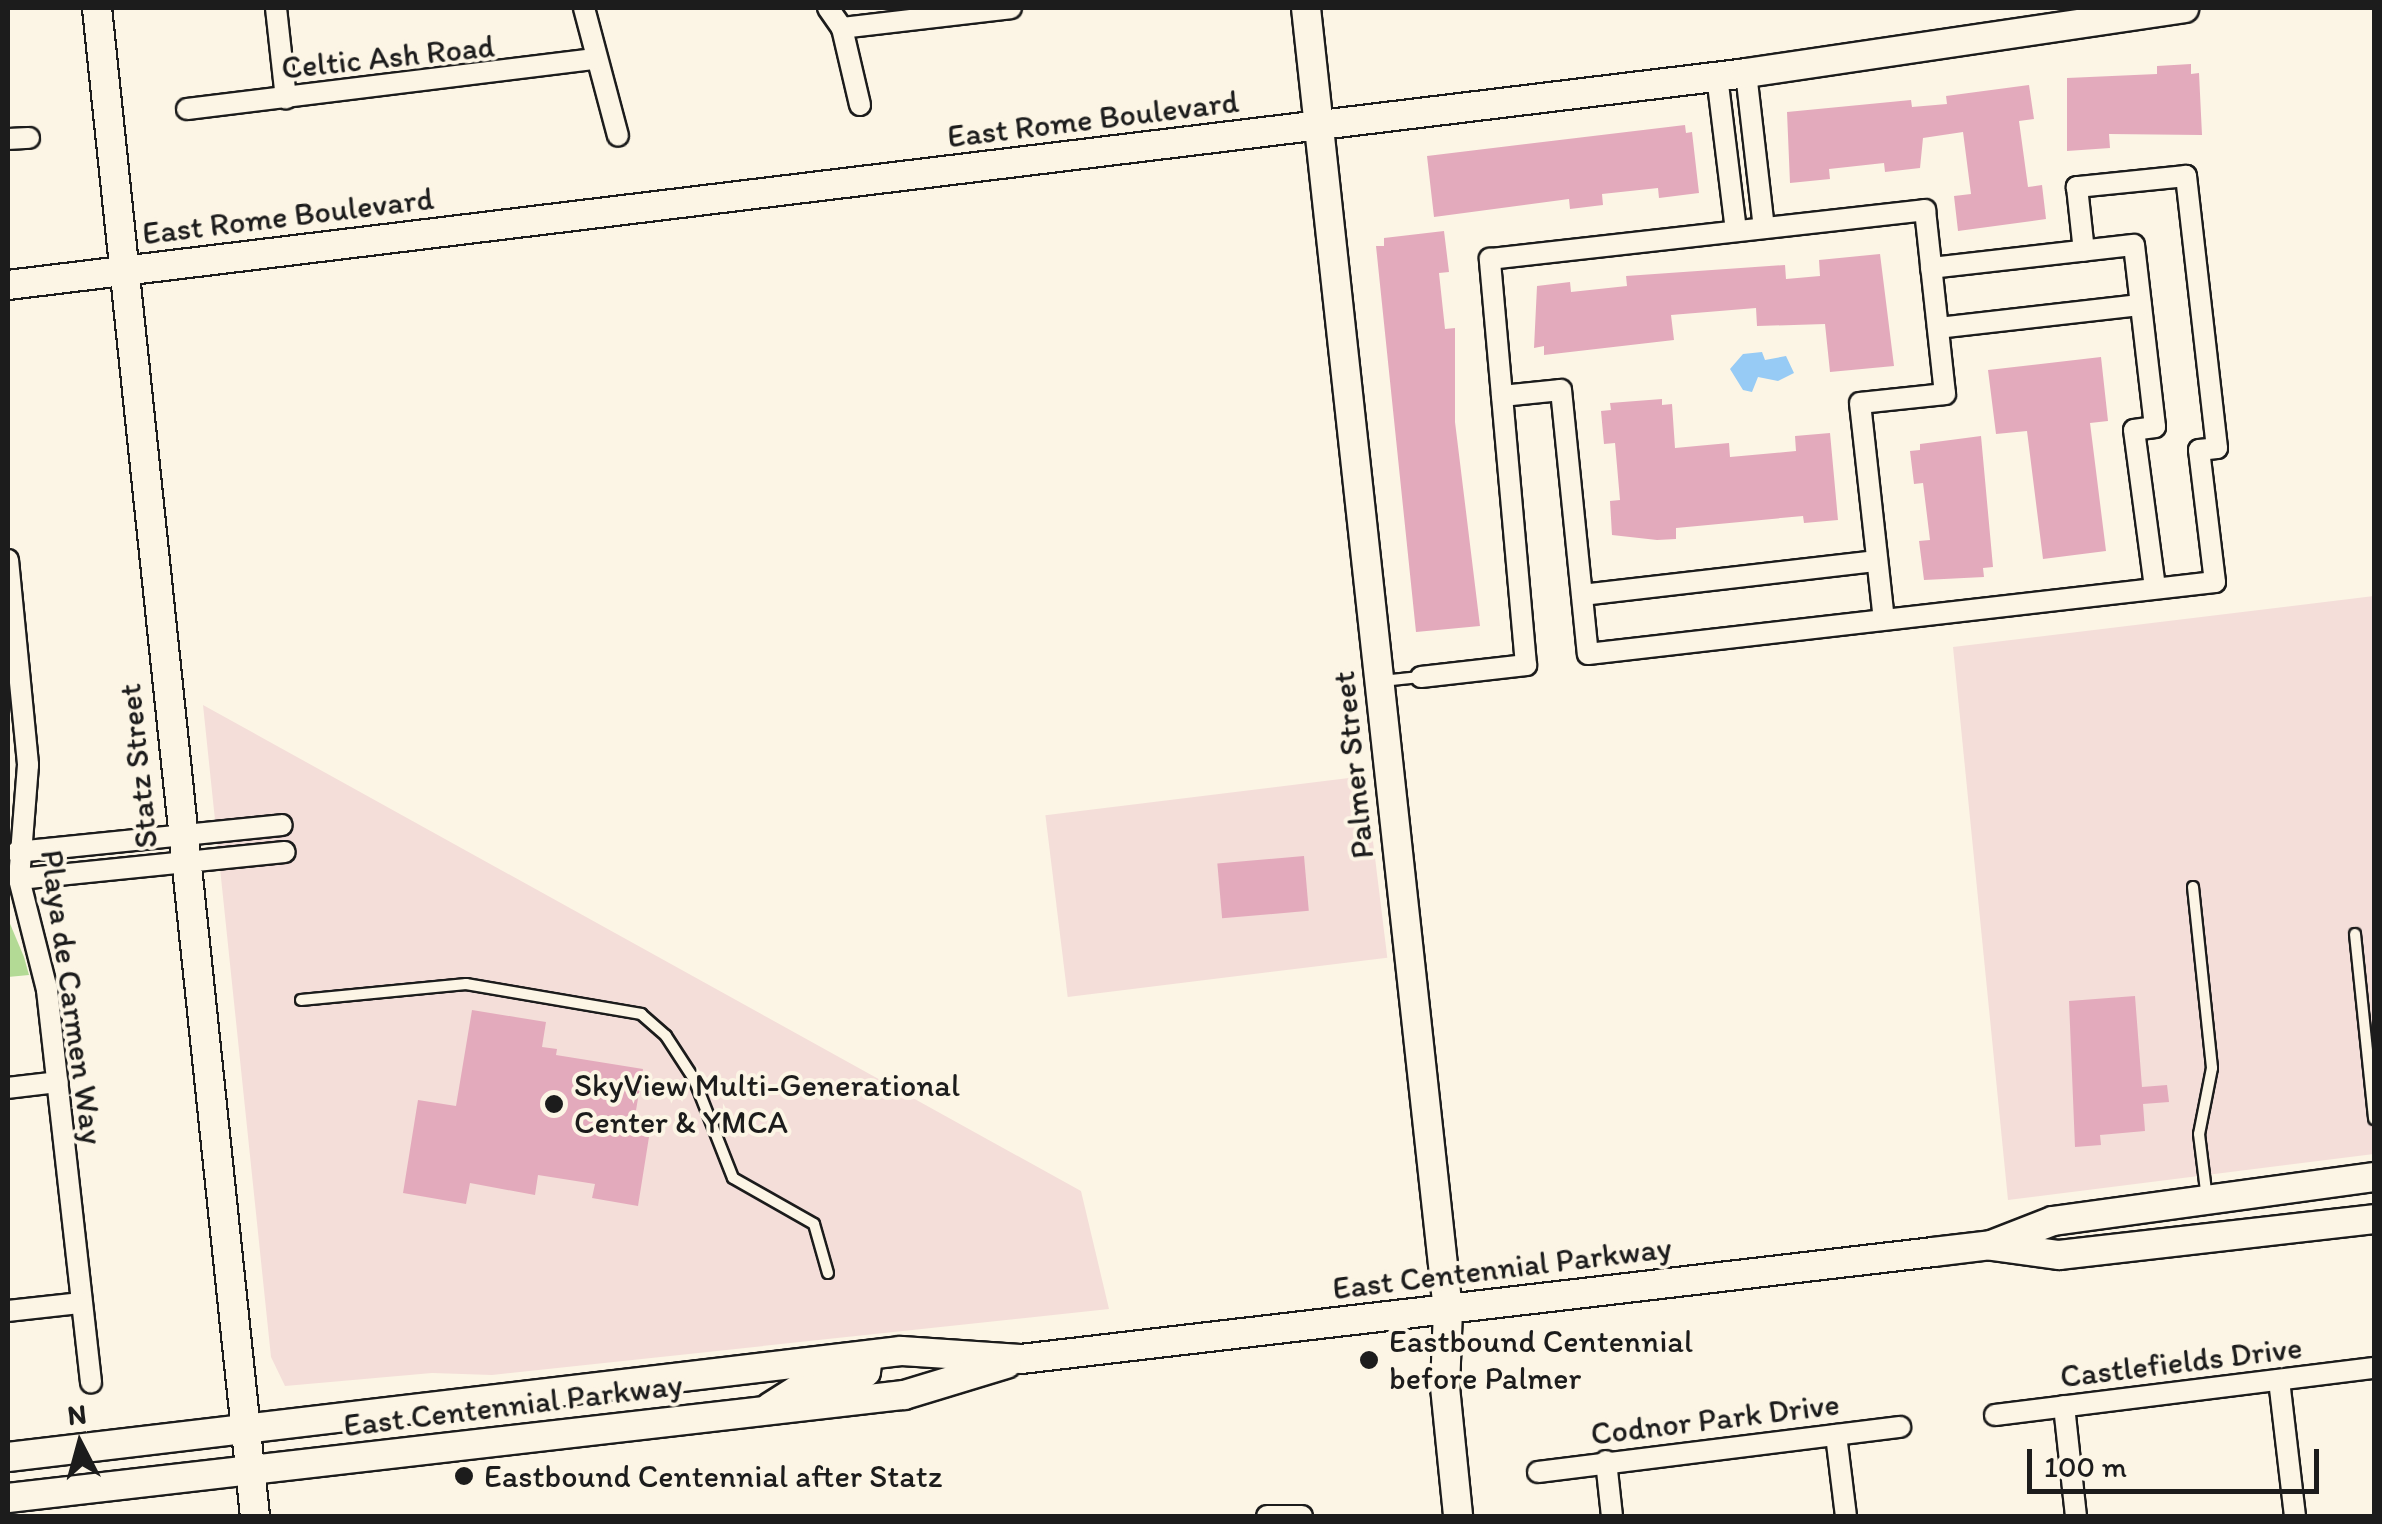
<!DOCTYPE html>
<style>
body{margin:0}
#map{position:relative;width:2382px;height:1524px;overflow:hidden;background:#fcf5e5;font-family:Itim,sans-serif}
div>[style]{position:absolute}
.built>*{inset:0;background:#f4ded9;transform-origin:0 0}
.green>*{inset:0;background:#b3da95}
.water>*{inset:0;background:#97cbf5}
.building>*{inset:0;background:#e3aabc;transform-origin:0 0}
.roads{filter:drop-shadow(2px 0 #1c1c1c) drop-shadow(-2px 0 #1c1c1c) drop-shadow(0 2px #1c1c1c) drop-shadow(0 -2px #1c1c1c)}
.lane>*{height:10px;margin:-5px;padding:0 5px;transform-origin:5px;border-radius:5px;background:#fcf5e5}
.street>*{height:20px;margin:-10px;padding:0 10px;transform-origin:10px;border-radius:10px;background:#fcf5e5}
.secondary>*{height:28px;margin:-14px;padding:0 14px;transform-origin:14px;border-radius:14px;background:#fcf5e5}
.dots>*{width:28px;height:28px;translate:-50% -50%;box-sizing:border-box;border:5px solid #fcf5e5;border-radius:50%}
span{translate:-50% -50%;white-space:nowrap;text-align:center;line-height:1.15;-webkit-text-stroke:8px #fcf5e5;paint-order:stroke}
.street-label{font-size:32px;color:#1c1c1c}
.poi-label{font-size:32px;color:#1c1c1c}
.left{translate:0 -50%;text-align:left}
.frame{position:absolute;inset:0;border:10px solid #1c1c1c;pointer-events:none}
.north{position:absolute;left:30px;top:1394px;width:100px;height:100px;-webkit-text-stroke:8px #fcf5e5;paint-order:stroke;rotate:354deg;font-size:28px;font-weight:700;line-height:40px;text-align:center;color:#1c1c1c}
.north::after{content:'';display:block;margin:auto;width:35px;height:45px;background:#1c1c1c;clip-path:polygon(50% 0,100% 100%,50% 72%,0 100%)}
.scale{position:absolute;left:2027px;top:1449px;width:292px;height:45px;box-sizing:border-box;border:5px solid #1c1c1c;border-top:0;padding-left:12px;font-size:30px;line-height:35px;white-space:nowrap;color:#1c1c1c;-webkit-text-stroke:8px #fcf5e5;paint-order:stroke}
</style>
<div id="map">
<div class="built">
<i style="clip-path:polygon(2374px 596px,2374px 1154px,2008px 1200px,1953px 647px)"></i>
<i style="clip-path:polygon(203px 705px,1081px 1191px,1109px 1309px,492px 1375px,432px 1373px,285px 1386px,271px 1357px)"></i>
<i style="left:1365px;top:776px;width:183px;height:322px;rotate:83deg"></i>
</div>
<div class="green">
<i style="clip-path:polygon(8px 919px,24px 957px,29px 975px,8px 977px)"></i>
</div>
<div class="water">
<i style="clip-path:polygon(1762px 352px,1765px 360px,1786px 356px,1794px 373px,1778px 381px,1758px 377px,1752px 392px,1743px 390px,1730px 369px,1743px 354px)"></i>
</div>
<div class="building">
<i style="clip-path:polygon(2191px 64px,2191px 74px,2199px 73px,2202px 135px,2109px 134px,2110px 148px,2067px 151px,2067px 78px,2157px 74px,2157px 66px)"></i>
<i style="clip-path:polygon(2029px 85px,2034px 119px,2019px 121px,2028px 187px,2042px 185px,2046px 219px,1958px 231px,1954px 196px,1971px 194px,1963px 132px,1923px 138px,1920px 168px,1885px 172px,1884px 163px,1829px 169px,1830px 179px,1790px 183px,1787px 112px,1911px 100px,1912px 107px,1947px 104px,1946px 96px)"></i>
<i style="clip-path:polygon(1685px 125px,1686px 133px,1692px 132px,1699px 193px,1659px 198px,1658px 188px,1602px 194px,1603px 205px,1570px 209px,1569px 199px,1434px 217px,1427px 156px)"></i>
<i style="clip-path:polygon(1444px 231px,1449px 272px,1439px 273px,1445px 329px,1455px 328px,1455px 422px,1480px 626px,1416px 632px,1376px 246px,1384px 246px,1384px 238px)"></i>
<i style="clip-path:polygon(1880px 254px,1894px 366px,1830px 372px,1825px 324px,1757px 326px,1756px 308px,1671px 315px,1674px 340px,1544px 355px,1544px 346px,1534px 348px,1537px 286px,1570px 282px,1571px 292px,1627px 286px,1626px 276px,1785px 265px,1786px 279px,1820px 276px,1819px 260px)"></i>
<i style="clip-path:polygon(2101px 357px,2108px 421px,2090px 423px,2106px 551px,2043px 559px,2027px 431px,1996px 434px,1988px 370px)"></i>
<i style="clip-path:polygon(1662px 399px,1662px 405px,1672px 404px,1675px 448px,1729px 443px,1730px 457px,1796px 451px,1795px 436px,1830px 433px,1838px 520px,1804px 523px,1803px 516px,1676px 528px,1676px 539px,1657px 540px,1612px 535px,1610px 501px,1620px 500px,1615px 443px,1604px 444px,1601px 411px,1611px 410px,1610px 403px)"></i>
<i style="clip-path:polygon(1981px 436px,1993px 567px,1983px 568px,1984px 577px,1924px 580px,1919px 541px,1930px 540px,1923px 483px,1914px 484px,1910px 451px,1920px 450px,1920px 444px)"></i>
<i style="left:1304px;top:856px;width:55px;height:87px;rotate:85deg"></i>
<i style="clip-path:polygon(2135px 996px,2142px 1087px,2167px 1085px,2169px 1102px,2143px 1104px,2145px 1131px,2100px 1135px,2101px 1145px,2075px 1147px,2069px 1001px)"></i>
<i style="clip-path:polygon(472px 1010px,546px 1022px,542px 1047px,557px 1049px,556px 1055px,643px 1069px,632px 1134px,649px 1137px,638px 1206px,592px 1198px,595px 1184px,538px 1175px,535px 1195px,470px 1183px,466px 1204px,403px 1193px,418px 1100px,456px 1106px)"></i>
</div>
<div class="roads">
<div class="lane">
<i style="left:1382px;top:681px;width:38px;rotate:-6deg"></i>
<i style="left:2193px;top:887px;width:182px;rotate:84deg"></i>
<i style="left:2212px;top:1068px;width:67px;rotate:101.1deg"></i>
<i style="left:2199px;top:1134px;width:65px;rotate:83deg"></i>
<i style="left:2355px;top:934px;width:186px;rotate:84.1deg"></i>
<i style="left:301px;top:1000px;width:166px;rotate:-5.5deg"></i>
<i style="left:466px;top:984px;width:178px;rotate:9.7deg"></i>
<i style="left:641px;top:1014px;width:33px;rotate:41deg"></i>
<i style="left:666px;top:1036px;width:51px;rotate:56.9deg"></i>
<i style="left:694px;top:1079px;width:106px;rotate:68.5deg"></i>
<i style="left:733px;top:1178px;width:93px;rotate:29.6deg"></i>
<i style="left:814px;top:1224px;width:51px;rotate:74.1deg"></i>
</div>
<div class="street">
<i style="left:276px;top:8px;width:91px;rotate:83.7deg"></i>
<i style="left:584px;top:8px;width:132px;rotate:75.1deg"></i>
<i style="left:828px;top:8px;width:24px;rotate:55deg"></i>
<i style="left:842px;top:28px;width:79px;rotate:76.8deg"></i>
<i style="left:842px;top:28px;width:170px;rotate:-6.7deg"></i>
<i style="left:1746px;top:73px;width:156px;rotate:83.4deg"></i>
<i style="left:1717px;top:76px;width:156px;rotate:83deg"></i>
<i style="left:187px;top:109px;width:411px;rotate:-7deg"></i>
<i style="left:8px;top:139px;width:21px;rotate:-3deg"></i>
<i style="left:1931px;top:268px;width:204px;rotate:-6.5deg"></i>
<i style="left:2134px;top:245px;width:183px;rotate:83.4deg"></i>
<i style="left:2155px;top:427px;width:21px;rotate:172deg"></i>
<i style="left:2134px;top:430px;width:159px;rotate:82.4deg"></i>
<i style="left:1938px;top:328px;width:204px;rotate:-6.5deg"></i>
<i style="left:1502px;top:396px;width:59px;rotate:-5.8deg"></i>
<i style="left:1561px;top:390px;width:265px;rotate:84.2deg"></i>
<i style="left:1588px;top:654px;width:631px;rotate:-6.55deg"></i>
<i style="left:2215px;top:582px;width:133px;rotate:-96.9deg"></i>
<i style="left:2199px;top:450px;width:18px;rotate:-6deg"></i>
<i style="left:2217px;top:448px;width:274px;rotate:-96.5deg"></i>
<i style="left:2186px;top:176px;width:110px;rotate:174.2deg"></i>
<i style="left:2077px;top:187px;width:64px;rotate:83.8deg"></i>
<i style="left:8px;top:560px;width:206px;rotate:84.4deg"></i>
<i style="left:28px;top:765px;width:114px;rotate:94.5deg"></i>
<i style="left:19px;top:879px;width:114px;rotate:75.8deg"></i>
<i style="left:47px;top:990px;width:395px;rotate:83.6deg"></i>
<i style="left:1582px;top:595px;width:297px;rotate:-6.6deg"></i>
<i style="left:1421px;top:677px;width:106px;rotate:-6.5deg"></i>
<i style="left:1526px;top:665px;width:408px;rotate:-95.1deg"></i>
<i style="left:1490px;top:259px;width:438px;rotate:-6.4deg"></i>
<i style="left:1925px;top:210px;width:185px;rotate:83.8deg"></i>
<i style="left:1945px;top:394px;width:85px;rotate:174deg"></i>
<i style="left:1860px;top:403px;width:217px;rotate:83.7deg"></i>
<i style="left:17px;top:852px;width:266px;rotate:-5.8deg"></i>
<i style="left:19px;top:879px;width:267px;rotate:-5.8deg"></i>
<i style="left:8px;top:1088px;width:50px;rotate:-6.8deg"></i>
<i style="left:8px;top:1311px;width:73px;rotate:-6.3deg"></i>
<i style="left:2279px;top:1380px;width:137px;rotate:83.3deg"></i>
<i style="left:2064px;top:1406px;width:111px;rotate:83.8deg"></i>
<i style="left:1995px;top:1415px;width:382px;rotate:-7.1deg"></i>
<i style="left:1836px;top:1435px;width:82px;rotate:83deg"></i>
<i style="left:1606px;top:1461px;width:55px;rotate:83.8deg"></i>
<i style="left:1538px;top:1472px;width:365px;rotate:-7.1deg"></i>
<i style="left:1267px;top:1516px;width:35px"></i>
</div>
<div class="secondary">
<i style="left:97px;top:8px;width:1516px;rotate:84.02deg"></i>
<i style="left:1306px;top:8px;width:1310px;rotate:83.78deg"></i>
<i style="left:1448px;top:1310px;width:77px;rotate:92.2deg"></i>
<i style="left:1445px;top:1387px;width:130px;rotate:84.2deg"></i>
<i style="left:8px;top:285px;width:1751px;rotate:-6.95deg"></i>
<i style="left:1746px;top:73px;width:443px;rotate:-8.4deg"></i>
<i style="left:1992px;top:1246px;width:68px;rotate:7.7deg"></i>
<i style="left:2059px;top:1255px;width:317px;rotate:-6.5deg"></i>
<i style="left:770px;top:1407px;width:41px;rotate:-32.2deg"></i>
<i style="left:805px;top:1385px;width:52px;rotate:-6.6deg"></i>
<i style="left:857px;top:1379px;width:11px;rotate:-38deg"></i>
<i style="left:866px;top:1372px;width:16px;rotate:-83deg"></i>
<i style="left:8px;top:1457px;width:899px;rotate:-6.77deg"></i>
<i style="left:901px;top:1351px;width:120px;rotate:3.8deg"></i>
<i style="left:1021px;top:1359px;width:918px;rotate:-6.69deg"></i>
<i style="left:1933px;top:1252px;width:58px;rotate:-6.9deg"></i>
<i style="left:1991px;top:1245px;width:66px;rotate:-21.2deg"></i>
<i style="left:2053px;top:1221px;width:324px;rotate:-7.8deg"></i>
<i style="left:8px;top:1498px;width:902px;rotate:-6.56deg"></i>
<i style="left:904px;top:1395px;width:107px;rotate:-16.9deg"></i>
</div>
</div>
<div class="dots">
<i style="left:554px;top:1104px;background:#1c1c1c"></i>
<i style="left:1369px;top:1360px;background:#1c1c1c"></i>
<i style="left:464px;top:1476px;background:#1c1c1c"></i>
</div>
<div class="street-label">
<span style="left:388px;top:57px;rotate:-6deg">Celtic Ash Road</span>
<span style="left:1093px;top:119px;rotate:-7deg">East Rome Boulevard</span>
<span style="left:288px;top:216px;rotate:-7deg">East Rome Boulevard</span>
<span style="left:1353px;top:765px;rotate:-96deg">Palmer Street</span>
<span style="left:138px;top:766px;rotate:-96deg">Statz Street</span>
<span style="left:72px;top:997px;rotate:82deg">Playa de Carmen Way</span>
<span style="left:1502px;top:1268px;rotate:-7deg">East Centennial Parkway</span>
<span style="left:2181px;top:1362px;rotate:-7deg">Castlefields Drive</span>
<span style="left:513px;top:1405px;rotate:-7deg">East Centennial Parkway</span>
<span style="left:1715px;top:1419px;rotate:-7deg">Codnor Park Drive</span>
</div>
<div class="poi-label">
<span class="left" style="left:574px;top:1104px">SkyView Multi-Generational<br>Center &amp; YMCA</span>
<span class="left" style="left:1389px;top:1360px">Eastbound Centennial<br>before Palmer</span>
<span class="left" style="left:484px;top:1476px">Eastbound Centennial after Statz</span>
</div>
<div class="frame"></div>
<div class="north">N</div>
<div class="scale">100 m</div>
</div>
